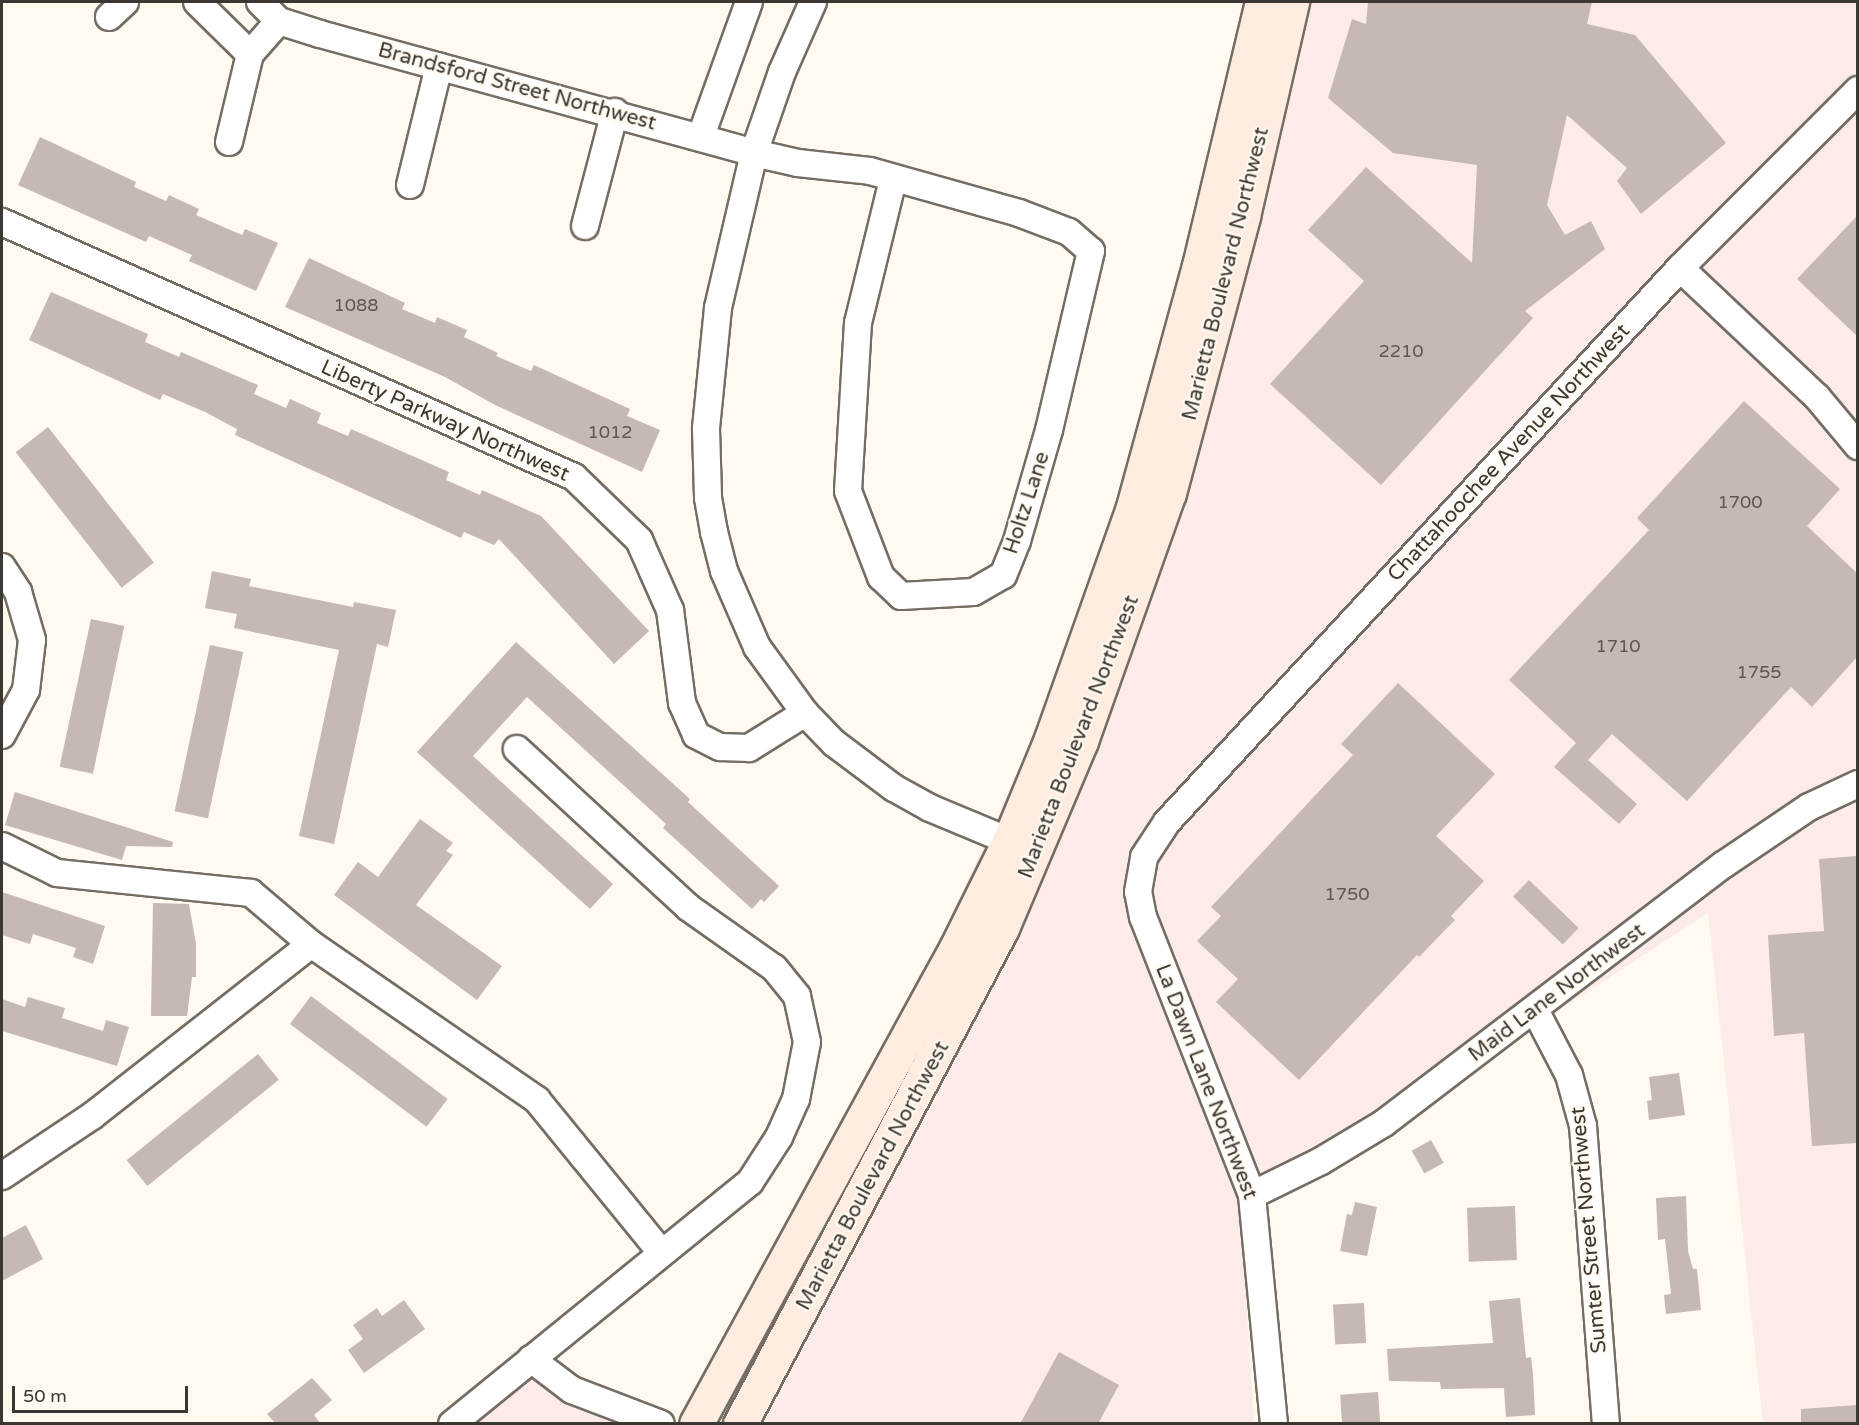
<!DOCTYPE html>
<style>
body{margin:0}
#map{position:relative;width:1859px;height:1425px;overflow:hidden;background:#fff9ef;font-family:"Varela Round",sans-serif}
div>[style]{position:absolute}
.commercial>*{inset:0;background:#fcebe9}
.building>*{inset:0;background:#c6b8b3;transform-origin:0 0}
.roads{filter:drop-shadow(2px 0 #746d63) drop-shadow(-2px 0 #746d63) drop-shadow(0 2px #746d63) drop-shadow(0 -2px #746d63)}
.minor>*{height:26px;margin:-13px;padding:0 13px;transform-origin:13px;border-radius:13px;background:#fff}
.secondary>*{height:33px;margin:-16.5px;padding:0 16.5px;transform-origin:16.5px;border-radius:16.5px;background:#ffece0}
span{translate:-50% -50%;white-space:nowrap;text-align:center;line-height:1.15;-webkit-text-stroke:4.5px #fff9ef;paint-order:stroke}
.number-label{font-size:18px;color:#5e5853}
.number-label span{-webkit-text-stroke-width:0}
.street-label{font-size:21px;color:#3b3833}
.frame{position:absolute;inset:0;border:3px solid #3b3833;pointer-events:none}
.scale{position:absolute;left:12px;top:1386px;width:176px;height:27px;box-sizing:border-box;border:3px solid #3b3833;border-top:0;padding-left:8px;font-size:18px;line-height:21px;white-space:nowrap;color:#3b3833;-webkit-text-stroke:4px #fff9ef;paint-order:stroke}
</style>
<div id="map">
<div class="commercial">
<i style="clip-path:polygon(1270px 2px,1857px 2px,1857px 1423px,1763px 1423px,1708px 913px,1260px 1205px,1244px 1265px,1254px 1423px,716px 1424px,1097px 601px)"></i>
<i style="clip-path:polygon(523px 1364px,644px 1424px,451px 1424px)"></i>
</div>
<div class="building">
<i style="clip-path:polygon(1368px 2px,1592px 2px,1587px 24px,1635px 35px,1726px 143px,1641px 214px,1617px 181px,1627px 168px,1567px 115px,1547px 205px,1565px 235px,1591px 221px,1605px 249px,1525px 311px,1533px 318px,1381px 485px,1270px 384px,1364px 281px,1308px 230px,1366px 167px,1472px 263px,1477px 165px,1393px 153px,1328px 98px,1352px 19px,1366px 24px)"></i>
<i style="clip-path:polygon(40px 137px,136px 182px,134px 187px,166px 201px,169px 195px,199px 209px,196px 215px,242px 235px,245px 229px,278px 243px,256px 291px,189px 261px,192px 255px,149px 236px,146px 242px,18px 185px)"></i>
<i style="clip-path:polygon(1857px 216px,1857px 336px,1797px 279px)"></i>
<i style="clip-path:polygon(309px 258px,405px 303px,402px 309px,435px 323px,437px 317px,467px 330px,464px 337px,498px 353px,496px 356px,531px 371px,534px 365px,630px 409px,627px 416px,660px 430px,642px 472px,495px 405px,445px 377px,285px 307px)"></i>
<i style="clip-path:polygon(51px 292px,148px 334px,145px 342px,179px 357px,181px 352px,258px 385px,254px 394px,286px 408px,290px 399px,321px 413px,317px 423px,348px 436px,351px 429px,449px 472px,446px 480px,480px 495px,482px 490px,541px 516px,649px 631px,614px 664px,499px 539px,494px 545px,464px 532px,461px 538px,235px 435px,237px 429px,205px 412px,163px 394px,160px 400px,29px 340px)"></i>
<i style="clip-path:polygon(1744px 401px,1840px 489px,1807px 526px,1857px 573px,1857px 657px,1812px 707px,1791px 687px,1687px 801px,1612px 734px,1588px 760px,1637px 804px,1619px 824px,1554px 767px,1576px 743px,1509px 680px,1649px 530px,1637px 518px)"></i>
<i style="left:48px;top:427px;width:172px;height:41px;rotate:52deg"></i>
<i style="clip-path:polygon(212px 571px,251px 579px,249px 586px,353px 607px,354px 602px,396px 610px,388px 647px,377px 644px,334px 844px,299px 836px,339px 650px,234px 628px,237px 614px,205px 608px)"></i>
<i style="left:91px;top:619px;width:34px;height:151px;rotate:12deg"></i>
<i style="clip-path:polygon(516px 642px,690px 799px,688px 802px,779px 886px,764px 902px,761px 899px,752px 909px,663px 828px,666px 824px,527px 697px,473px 756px,613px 884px,590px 909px,417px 752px)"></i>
<i style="left:210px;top:645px;width:34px;height:170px;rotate:12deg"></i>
<i style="clip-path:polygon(1398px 683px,1495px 774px,1436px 836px,1484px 881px,1451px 916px,1455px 920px,1446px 929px,1419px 957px,1417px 955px,1299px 1080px,1216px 1002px,1238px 979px,1197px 941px,1221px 916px,1211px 907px,1353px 755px,1341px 744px)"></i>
<i style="clip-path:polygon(15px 792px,173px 842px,172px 847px,126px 846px,122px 860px,5px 825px)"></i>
<i style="clip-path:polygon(420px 819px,453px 843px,446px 851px,453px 855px,416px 905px,502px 966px,477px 1000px,334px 895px,358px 862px,378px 877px)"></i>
<i style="clip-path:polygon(1857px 856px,1857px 1143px,1812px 1146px,1804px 1033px,1774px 1036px,1768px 935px,1824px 931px,1819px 859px)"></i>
<i style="left:1529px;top:880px;width:69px;height:23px;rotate:44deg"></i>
<i style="clip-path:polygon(2px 892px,105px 926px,93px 964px,73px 957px,76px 948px,33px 934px,30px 944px,2px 935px)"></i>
<i style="clip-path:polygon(153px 903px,189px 904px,196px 944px,196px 977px,192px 977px,187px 1016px,151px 1016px)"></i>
<i style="left:311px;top:996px;width:171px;height:35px;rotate:37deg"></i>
<i style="clip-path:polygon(28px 997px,65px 1008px,62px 1018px,103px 1031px,106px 1020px,129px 1027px,117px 1066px,2px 1031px,2px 999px,25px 1007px)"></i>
<i style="left:258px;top:1054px;width:33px;height:169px;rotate:51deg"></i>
<i style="clip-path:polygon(1679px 1073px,1685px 1115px,1649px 1120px,1647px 1101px,1652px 1100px,1649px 1077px)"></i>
<i style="left:1431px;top:1140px;width:26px;height:22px;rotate:61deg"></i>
<i style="clip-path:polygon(1686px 1196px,1688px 1251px,1693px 1269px,1697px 1269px,1701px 1310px,1666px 1314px,1664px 1295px,1671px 1294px,1665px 1239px,1658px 1240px,1656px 1198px)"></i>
<i style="clip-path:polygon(1355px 1202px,1377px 1207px,1367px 1256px,1340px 1251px,1347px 1214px,1352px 1215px)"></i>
<i style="left:1515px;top:1206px;width:54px;height:48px;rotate:88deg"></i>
<i style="clip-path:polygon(26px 1225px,43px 1259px,2px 1281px,2px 1238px)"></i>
<i style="clip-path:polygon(1520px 1298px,1526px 1358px,1531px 1357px,1533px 1374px,1535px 1415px,1506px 1417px,1504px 1388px,1441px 1389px,1440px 1382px,1389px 1381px,1387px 1349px,1493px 1343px,1489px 1301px)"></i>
<i style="clip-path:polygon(404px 1300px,425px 1329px,364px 1373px,348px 1350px,363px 1339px,353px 1325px,377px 1308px,382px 1316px)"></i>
<i style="left:1364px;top:1303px;width:40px;height:31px;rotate:87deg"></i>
<i style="clip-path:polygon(1059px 1352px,1119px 1385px,1098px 1424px,1020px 1424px)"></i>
<i style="clip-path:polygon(312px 1378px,332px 1400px,314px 1415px,321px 1424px,276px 1424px,267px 1414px)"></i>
<i style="left:1378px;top:1392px;width:32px;height:38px;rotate:86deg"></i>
<i style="clip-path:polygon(1857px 1405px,1857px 1424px,1801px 1424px,1801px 1409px)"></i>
</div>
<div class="roads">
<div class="minor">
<i style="left:197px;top:2px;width:74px;rotate:44.5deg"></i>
<i style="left:250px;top:54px;width:44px;rotate:-48.7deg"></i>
<i style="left:260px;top:2px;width:27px;rotate:45deg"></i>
<i style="left:279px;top:21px;width:43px;rotate:17.6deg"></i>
<i style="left:320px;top:34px;width:450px;rotate:15.3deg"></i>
<i style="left:754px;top:153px;width:45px;rotate:12.8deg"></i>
<i style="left:798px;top:163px;width:72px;rotate:6.3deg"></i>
<i style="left:870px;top:171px;width:155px;rotate:15.7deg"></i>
<i style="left:1019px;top:213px;width:53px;rotate:20.8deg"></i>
<i style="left:1069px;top:232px;width:29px;rotate:41deg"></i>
<i style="left:1091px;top:251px;width:184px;rotate:103.2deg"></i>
<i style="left:1049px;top:430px;width:116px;rotate:106.1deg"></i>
<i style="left:1017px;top:541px;width:37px;rotate:112deg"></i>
<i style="left:1003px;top:575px;width:34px;rotate:150deg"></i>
<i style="left:973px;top:592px;width:72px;rotate:176.8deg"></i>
<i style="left:901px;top:596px;width:28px;rotate:-136deg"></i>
<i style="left:881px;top:577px;width:92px;rotate:-111deg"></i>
<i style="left:848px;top:491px;width:168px;rotate:-86.6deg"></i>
<i style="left:858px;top:323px;width:148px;rotate:-76.3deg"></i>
<i style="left:813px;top:2px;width:77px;rotate:113.9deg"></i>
<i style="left:782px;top:72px;width:86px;rotate:109.1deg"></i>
<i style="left:754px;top:153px;width:159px;rotate:103.1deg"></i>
<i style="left:718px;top:308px;width:122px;rotate:95.7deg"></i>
<i style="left:706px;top:429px;width:69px;rotate:88.3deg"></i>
<i style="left:708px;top:498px;width:35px;rotate:80deg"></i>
<i style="left:714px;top:532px;width:40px;rotate:75.6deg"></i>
<i style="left:724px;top:571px;width:83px;rotate:66.5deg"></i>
<i style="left:757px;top:647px;width:82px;rotate:54deg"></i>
<i style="left:805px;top:713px;width:42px;rotate:46deg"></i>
<i style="left:834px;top:743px;width:75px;rotate:36.9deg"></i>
<i style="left:894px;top:788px;width:41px;rotate:29.1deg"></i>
<i style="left:930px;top:808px;width:104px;rotate:22.6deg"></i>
<i style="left:109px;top:17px;width:22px;rotate:-43deg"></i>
<i style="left:701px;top:136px;width:142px;rotate:-70.3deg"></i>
<i style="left:229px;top:142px;width:90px;rotate:-76.6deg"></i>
<i style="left:410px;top:185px;width:122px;rotate:-76.3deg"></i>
<i style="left:2px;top:222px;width:626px;rotate:24.03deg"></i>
<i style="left:574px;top:477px;width:91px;rotate:44.1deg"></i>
<i style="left:639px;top:540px;width:77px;rotate:66.1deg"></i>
<i style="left:670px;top:610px;width:94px;rotate:82.6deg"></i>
<i style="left:682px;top:703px;width:35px;rotate:66deg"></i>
<i style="left:696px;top:735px;width:27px;rotate:27deg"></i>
<i style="left:720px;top:747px;width:29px;rotate:2deg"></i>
<i style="left:749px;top:748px;width:66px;rotate:-32deg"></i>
<i style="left:585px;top:226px;width:118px;rotate:-75.3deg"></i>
<i style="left:1680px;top:268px;width:188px;rotate:43.3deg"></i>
<i style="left:1817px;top:397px;width:64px;rotate:50.1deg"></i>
<i style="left:2px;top:567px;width:30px;rotate:57deg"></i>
<i style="left:18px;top:592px;width:50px;rotate:73.7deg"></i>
<i style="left:32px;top:640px;width:50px;rotate:96.8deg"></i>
<i style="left:26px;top:690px;width:51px;rotate:118.1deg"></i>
<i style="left:2px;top:846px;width:61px;rotate:26.1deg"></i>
<i style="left:57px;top:873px;width:195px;rotate:5.9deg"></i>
<i style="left:251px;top:893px;width:79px;rotate:40.4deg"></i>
<i style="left:311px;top:944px;width:275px;rotate:34.6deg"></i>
<i style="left:537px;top:1100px;width:195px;rotate:50.8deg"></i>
<i style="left:1535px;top:1010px;width:73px;rotate:62.4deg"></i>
<i style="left:1569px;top:1075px;width:53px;rotate:74.6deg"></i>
<i style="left:1583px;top:1126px;width:299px;rotate:85.6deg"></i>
<i style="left:2px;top:1176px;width:108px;rotate:-33.7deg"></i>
<i style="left:92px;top:1116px;width:278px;rotate:-38.1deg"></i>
<i style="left:1252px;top:1195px;width:77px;rotate:-26.2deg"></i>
<i style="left:1321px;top:1161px;width:74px;rotate:-31.1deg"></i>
<i style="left:1384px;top:1123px;width:426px;rotate:-37.3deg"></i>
<i style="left:1723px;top:865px;width:104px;rotate:-34deg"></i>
<i style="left:1809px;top:807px;width:54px;rotate:-25.1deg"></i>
<i style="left:531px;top:1359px;width:51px;rotate:37.1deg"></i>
<i style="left:572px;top:1390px;width:95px;rotate:20.9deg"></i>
<i style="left:452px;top:1424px;width:384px;rotate:-39.1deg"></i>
<i style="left:750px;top:1182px;width:54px;rotate:-57.2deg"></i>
<i style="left:779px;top:1137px;width:42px;rotate:-65.9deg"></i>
<i style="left:796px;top:1099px;width:58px;rotate:-79.1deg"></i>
<i style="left:807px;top:1042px;width:47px;rotate:-102.3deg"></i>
<i style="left:797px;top:996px;width:36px;rotate:-129deg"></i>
<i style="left:774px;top:968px;width:105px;rotate:-144.7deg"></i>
<i style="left:688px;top:907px;width:233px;rotate:-137.3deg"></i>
<i style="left:1274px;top:1424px;width:230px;rotate:-95.5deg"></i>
<i style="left:1252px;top:1195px;width:299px;rotate:-111.4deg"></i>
<i style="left:1143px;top:917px;width:25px;rotate:-101deg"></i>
<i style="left:1138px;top:892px;width:36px;rotate:-80deg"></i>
<i style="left:1144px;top:857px;width:42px;rotate:-56.7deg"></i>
<i style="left:1167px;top:822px;width:755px;rotate:-47.2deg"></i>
<i style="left:1680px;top:268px;width:252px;rotate:-45deg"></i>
</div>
<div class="secondary">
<i style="left:696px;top:1424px;width:542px;rotate:-61.36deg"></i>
<i style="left:956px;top:948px;width:119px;rotate:-63.6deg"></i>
<i style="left:1009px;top:841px;width:110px;rotate:-67.6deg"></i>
<i style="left:1051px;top:739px;width:246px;rotate:-70.5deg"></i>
<i style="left:1133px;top:507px;width:250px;rotate:-74.7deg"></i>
<i style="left:1199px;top:266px;width:271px;rotate:-76.6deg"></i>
<i style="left:740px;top:1424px;width:561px;rotate:-62.16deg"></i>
<i style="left:1002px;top:928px;width:203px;rotate:-67.1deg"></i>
<i style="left:1081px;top:741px;width:263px;rotate:-70.5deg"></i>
<i style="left:1169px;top:493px;width:287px;rotate:-75deg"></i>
<i style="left:1243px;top:216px;width:220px;rotate:-77.1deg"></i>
</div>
</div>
<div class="number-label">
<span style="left:356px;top:305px">1088</span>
<span style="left:1401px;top:351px">2210</span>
<span style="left:610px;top:432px">1012</span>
<span style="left:1740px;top:502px">1700</span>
<span style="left:1618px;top:646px">1710</span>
<span style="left:1759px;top:672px">1755</span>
<span style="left:1347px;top:894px">1750</span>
</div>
<div class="street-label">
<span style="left:517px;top:87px;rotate:15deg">Brandsford Street Northwest</span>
<span style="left:1226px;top:274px;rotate:-76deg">Marietta Boulevard Northwest</span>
<span style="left:445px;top:421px;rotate:24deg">Liberty Parkway Northwest</span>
<span style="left:1509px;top:453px;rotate:-47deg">Chattahoochee Avenue Northwest</span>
<span style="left:1027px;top:503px;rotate:-72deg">Holtz Lane</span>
<span style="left:1079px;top:737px;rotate:-69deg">Marietta Boulevard Northwest</span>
<span style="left:1557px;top:993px;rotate:-37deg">Maid Lane Northwest</span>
<span style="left:1206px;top:1082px;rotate:69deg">La Dawn Lane Northwest</span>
<span style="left:873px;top:1176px;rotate:-62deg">Marietta Boulevard Northwest</span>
<span style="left:1589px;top:1230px;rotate:-95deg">Sumter Street Northwest</span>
</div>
<div class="frame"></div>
<div class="scale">50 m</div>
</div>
